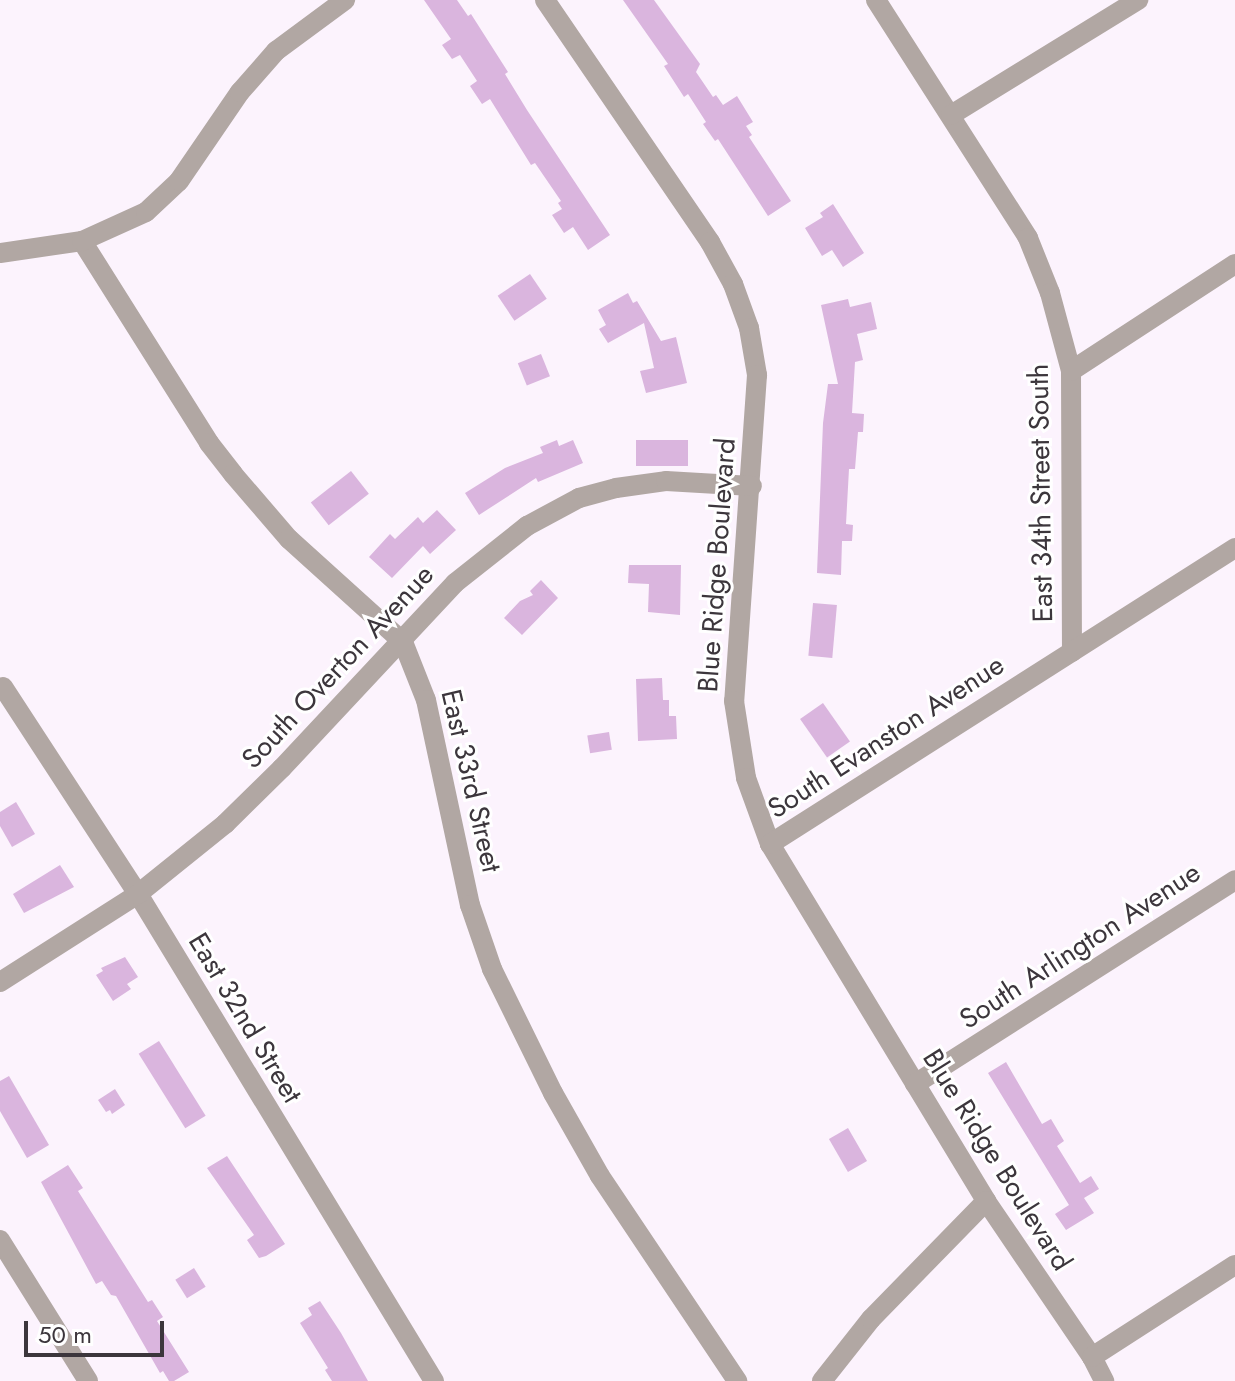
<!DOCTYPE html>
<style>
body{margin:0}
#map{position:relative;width:1235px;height:1381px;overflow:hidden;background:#fcf3fd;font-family:Jost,sans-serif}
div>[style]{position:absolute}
.building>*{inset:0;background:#dab5de;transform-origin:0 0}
.minor>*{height:20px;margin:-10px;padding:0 10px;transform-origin:10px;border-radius:10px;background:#b1a7a3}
span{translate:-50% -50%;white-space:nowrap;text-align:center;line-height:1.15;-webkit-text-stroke:6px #fff;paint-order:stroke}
.street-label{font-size:28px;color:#3c363c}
.scale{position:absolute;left:24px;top:1321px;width:140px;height:36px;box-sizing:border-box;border:4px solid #3c363c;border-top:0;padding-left:10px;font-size:24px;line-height:28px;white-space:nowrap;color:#3c363c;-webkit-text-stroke:6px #fff;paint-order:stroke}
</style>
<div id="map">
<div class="building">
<i style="clip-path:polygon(424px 0,457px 0,468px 16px,471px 14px,508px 72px,505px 74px,527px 110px,610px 235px,588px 250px,573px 227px,564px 233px,552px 215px,562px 209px,558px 203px,561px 201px,535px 163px,531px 165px,490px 99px,482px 104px,470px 86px,477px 81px,460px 55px,452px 59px,442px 45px,451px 39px)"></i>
<i style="clip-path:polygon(623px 0,654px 0,700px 64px,696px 72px,713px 97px,716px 95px,723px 105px,737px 96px,753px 122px,746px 126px,752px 135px,749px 137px,791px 201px,768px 216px,718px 139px,715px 141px,703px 124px,706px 122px,688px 94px,684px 97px,664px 66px,668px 64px)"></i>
<i style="clip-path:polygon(833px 204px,864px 253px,843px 267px,832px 250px,822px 256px,805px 228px,823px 217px,820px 213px)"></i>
<i style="left:530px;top:274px;width:30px;height:39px;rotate:56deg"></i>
<i style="clip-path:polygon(628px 293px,633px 303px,637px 301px,661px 341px,676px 337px,687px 383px,646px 393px,640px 371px,654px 368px,644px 323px,608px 343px,599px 329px,606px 325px,598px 310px)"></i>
<i style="clip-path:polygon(848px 299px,850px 307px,871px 302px,877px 329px,857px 334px,863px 360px,855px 362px,852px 413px,864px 414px,863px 432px,858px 432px,855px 469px,849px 469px,846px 524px,853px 525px,852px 541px,842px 541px,841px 575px,817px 573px,823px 423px,828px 384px,838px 384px,821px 305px)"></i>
<i style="left:541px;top:354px;width:24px;height:25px;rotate:68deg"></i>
<i style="clip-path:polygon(557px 440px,559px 446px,573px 440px,583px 463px,538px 482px,536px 478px,479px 515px,465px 493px,505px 468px,543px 453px,540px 447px)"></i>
<i style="left:636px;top:440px;width:52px;height:26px"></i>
<i style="left:351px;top:471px;width:29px;height:51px;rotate:52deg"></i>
<i style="clip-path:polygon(437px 510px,456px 530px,430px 554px,423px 546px,392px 578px,369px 557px,390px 534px,395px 539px,418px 517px,423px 523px)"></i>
<i style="clip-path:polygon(629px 565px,681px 565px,680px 615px,648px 612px,649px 584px,628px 583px)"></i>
<i style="clip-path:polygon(541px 580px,558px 598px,522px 635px,504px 618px,520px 601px,533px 595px,530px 591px)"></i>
<i style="left:813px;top:603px;width:24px;height:53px;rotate:5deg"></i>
<i style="clip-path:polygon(662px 678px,663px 700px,669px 700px,669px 716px,676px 716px,677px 739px,638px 741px,636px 679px)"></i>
<i style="left:823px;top:703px;width:47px;height:28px;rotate:55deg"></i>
<i style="left:609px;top:732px;width:18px;height:22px;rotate:81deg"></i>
<i style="clip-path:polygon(16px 802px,35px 834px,12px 847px,0 826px,0 812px)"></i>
<i style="clip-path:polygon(60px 865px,74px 887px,24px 913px,13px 894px)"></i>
<i style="clip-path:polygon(125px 957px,138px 977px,127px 984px,131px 989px,113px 1001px,96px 975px,103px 971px,101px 968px)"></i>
<i style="left:159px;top:1041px;width:88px;height:24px;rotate:58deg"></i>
<i style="clip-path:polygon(1006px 1062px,1042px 1124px,1051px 1119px,1064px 1141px,1057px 1146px,1080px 1183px,1091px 1176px,1099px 1189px,1084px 1198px,1094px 1213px,1066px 1230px,1055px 1214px,1069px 1205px,988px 1073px)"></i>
<i style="clip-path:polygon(9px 1076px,49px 1145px,27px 1158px,0 1111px,0 1081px)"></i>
<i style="clip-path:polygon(115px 1089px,125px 1105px,112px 1114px,110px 1110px,106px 1112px,98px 1100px)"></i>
<i style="left:848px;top:1128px;width:38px;height:22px;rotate:60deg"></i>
<i style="clip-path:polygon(227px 1156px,285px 1244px,266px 1256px,259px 1258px,247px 1240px,254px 1235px,207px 1168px)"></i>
<i style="clip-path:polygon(68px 1165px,83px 1188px,78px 1191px,148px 1302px,152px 1300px,163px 1317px,157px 1321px,189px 1372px,174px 1381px,169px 1381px,163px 1371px,160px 1373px,116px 1296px,111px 1295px,102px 1281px,96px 1284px,41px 1182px)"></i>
<i style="left:194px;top:1268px;width:22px;height:22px;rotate:58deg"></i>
<i style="clip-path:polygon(320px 1301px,341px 1333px,368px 1381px,332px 1381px,325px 1370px,328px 1368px,300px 1323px,312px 1315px,308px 1308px)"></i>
</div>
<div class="minor">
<i style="left:545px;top:0;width:293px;rotate:55.7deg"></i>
<i style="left:710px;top:242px;width:48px;rotate:61.3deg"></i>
<i style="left:733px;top:284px;width:47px;rotate:70deg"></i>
<i style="left:749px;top:328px;width:48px;rotate:80.3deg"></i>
<i style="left:757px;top:375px;width:327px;rotate:94deg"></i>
<i style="left:734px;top:701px;width:78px;rotate:81.1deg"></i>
<i style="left:746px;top:778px;width:70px;rotate:70deg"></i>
<i style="left:770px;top:844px;width:417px;rotate:58.8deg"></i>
<i style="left:986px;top:1201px;width:189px;rotate:55.8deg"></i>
<i style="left:1092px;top:1357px;width:27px;rotate:63deg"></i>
<i style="left:876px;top:0;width:282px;rotate:57.4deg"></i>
<i style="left:1028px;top:238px;width:59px;rotate:68.2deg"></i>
<i style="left:1050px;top:293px;width:81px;rotate:74.9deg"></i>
<i style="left:1071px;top:371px;width:281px;rotate:89.8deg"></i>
<i style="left:951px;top:115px;width:220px;rotate:-31.6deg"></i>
<i style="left:82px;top:241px;width:239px;rotate:57.8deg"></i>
<i style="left:209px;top:443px;width:39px;rotate:52deg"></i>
<i style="left:233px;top:474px;width:86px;rotate:49.3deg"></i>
<i style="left:289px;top:539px;width:154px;rotate:42.1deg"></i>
<i style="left:403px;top:642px;width:62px;rotate:68.4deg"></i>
<i style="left:426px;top:700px;width:210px;rotate:77.9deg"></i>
<i style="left:470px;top:905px;width:68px;rotate:71deg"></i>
<i style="left:492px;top:969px;width:138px;rotate:63.8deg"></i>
<i style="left:553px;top:1093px;width:95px;rotate:60.5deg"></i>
<i style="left:600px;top:1176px;width:247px;rotate:56.2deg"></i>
<i style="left:0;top:253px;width:83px;rotate:-8.3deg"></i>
<i style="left:82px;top:241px;width:70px;rotate:-24.4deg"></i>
<i style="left:146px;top:212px;width:45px;rotate:-43.2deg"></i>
<i style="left:179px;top:181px;width:108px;rotate:-55.6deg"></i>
<i style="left:240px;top:92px;width:55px;rotate:-48.7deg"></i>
<i style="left:276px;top:51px;width:86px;rotate:-36.5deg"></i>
<i style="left:1071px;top:371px;width:196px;rotate:-33.1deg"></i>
<i style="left:3px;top:687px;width:247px;rotate:56.9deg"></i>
<i style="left:138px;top:894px;width:570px;rotate:58.71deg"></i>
<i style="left:770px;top:844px;width:551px;rotate:-32.48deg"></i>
<i style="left:0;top:982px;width:164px;rotate:-32.5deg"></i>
<i style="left:138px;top:894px;width:112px;rotate:-38.8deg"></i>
<i style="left:225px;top:824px;width:80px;rotate:-44.5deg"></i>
<i style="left:282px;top:768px;width:253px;rotate:-46.9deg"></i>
<i style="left:455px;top:583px;width:92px;rotate:-38.4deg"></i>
<i style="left:527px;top:526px;width:59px;rotate:-28.3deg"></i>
<i style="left:579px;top:498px;width:38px;rotate:-15deg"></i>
<i style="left:616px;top:488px;width:50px;rotate:-8deg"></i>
<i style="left:666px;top:481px;width:86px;rotate:3.3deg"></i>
<i style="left:915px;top:1084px;width:379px;rotate:-32.5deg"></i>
<i style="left:0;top:1240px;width:166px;rotate:58deg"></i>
<i style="left:1092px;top:1357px;width:170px;rotate:-32.8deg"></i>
<i style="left:822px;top:1381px;width:79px;rotate:-51.7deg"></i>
<i style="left:871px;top:1319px;width:165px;rotate:-45.7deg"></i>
</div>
<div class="street-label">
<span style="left:1041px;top:493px;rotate:-91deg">East 34th Street South</span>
<span style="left:717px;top:565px;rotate:-86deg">Blue Ridge Boulevard</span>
<span style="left:338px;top:667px;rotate:-47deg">South Overton Avenue</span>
<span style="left:886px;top:737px;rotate:-33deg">South Evanston Avenue</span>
<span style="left:471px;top:781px;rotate:77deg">East 33rd Street</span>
<span style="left:1080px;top:946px;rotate:-33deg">South Arlington Avenue</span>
<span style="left:245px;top:1018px;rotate:59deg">East 32nd Street</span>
<span style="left:997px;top:1160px;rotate:58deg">Blue Ridge Boulevard</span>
</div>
<div class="scale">50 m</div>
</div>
